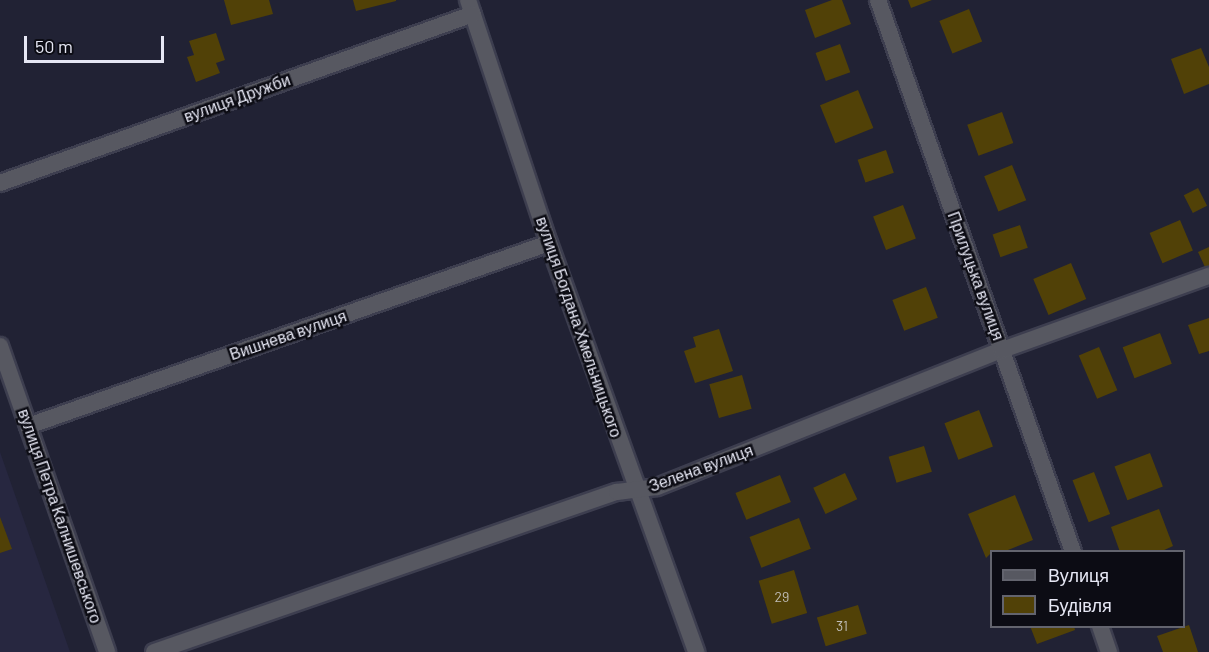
<!DOCTYPE html>
<meta charset="utf-8">
<style>
body{margin:0}
#map{position:relative;width:1209px;height:652px;overflow:hidden;background:#212234;font-family:Barlow,sans-serif}
div>[style]{position:absolute}
.built>*{inset:0;background:#272740}
.building>*{inset:0;background:#514107;transform-origin:0 0}
.roads{filter:drop-shadow(2px 0 #3d3e4f) drop-shadow(-2px 0 #3d3e4f) drop-shadow(0 2px #3d3e4f) drop-shadow(0 -2px #3d3e4f)}
.minor>*{height:16px;margin:-8px;padding:0 8px;transform-origin:8px;border-radius:8px;background:#575861}
span{translate:-50% -50%;white-space:nowrap;text-align:center;line-height:1.15;-webkit-text-stroke:5px #0c0c14;paint-order:stroke}
.number-label{font-size:14px;color:#c1beb9}
.number-label span{-webkit-text-stroke-width:0}
.street-label{font-size:16px;color:#e6e7f4}
.legend{position:absolute;left:990px;top:550px;width:195px;height:78px;box-sizing:border-box;background:#0c0c14;border:2px solid #63646e;margin:0;padding:8px 10px;list-style:none;font-size:18px;color:#e6e7f4}
.legend li{display:flex;align-items:center;gap:12px;height:30px}
.legend b{width:30px;border:2px solid #63646e}
.scale{position:absolute;left:24px;top:36px;width:140px;height:27px;box-sizing:border-box;border:3px solid #e6e7f4;border-top:0;padding-left:8px;font-size:18px;line-height:21px;white-space:nowrap;color:#e6e7f4;-webkit-text-stroke:4px #0c0c14;paint-order:stroke}
</style>
<div id="map">
<div class="built">
<i style="clip-path:polygon(0 452px,70px 652px,0 652px)"></i>
</div>
<div class="building">
<i style="clip-path:polygon(224px 0,269px 0,273px 14px,231px 25px)"></i>
<i style="clip-path:polygon(353px 0,396px 0,396px 1px,356px 11px)"></i>
<i style="clip-path:polygon(832px 0,842px 0,851px 24px,815px 38px,805px 10px)"></i>
<i style="clip-path:polygon(908px 0,932px 0,911px 8px)"></i>
<i style="left:969px;top:9px;width:35px;height:32px;rotate:68deg"></i>
<i style="clip-path:polygon(216px 33px,225px 60px,216px 63px,220px 73px,196px 82px,187px 57px,194px 55px,189px 41px)"></i>
<i style="left:840px;top:44px;width:30px;height:26px;rotate:70deg"></i>
<i style="clip-path:polygon(1201px 48px,1209px 67px,1209px 84px,1184px 94px,1171px 59px)"></i>
<i style="left:858px;top:90px;width:41px;height:41px;rotate:68deg"></i>
<i style="left:1002px;top:112px;width:33px;height:37px;rotate:70deg"></i>
<i style="left:886px;top:150px;width:24px;height:30px;rotate:71deg"></i>
<i style="left:1012px;top:165px;width:38px;height:30px;rotate:68deg"></i>
<i style="left:1198px;top:188px;width:20px;height:16px;rotate:63deg"></i>
<i style="left:903px;top:205px;width:36px;height:32px;rotate:69deg"></i>
<i style="left:1180px;top:220px;width:33px;height:33px;rotate:67deg"></i>
<i style="left:1020px;top:225px;width:24px;height:29px;rotate:71deg"></i>
<i style="clip-path:polygon(1209px 247px,1209px 266px,1205px 267px,1198px 252px)"></i>
<i style="left:1071px;top:263px;width:39px;height:41px;rotate:67deg"></i>
<i style="left:926px;top:287px;width:33px;height:36px;rotate:69deg"></i>
<i style="clip-path:polygon(1209px 318px,1209px 351px,1199px 354px,1188px 325px)"></i>
<i style="clip-path:polygon(719px 329px,733px 371px,695px 383px,684px 351px,696px 347px,693px 337px)"></i>
<i style="left:1160px;top:333px;width:33px;height:40px;rotate:69deg"></i>
<i style="left:1099px;top:347px;width:47px;height:22px;rotate:67deg"></i>
<i style="left:742px;top:375px;width:35px;height:34px;rotate:74deg"></i>
<i style="left:979px;top:410px;width:39px;height:37px;rotate:69deg"></i>
<i style="left:924px;top:446px;width:27px;height:37px;rotate:73deg"></i>
<i style="left:1150px;top:453px;width:36px;height:38px;rotate:69deg"></i>
<i style="left:1094px;top:472px;width:45px;height:23px;rotate:69deg"></i>
<i style="left:845px;top:473px;width:29px;height:35px;rotate:65deg"></i>
<i style="left:780px;top:475px;width:29px;height:48px;rotate:68deg"></i>
<i style="clip-path:polygon(1015px 495px,1033px 540px,1003px 552px,992px 552px,986px 558px,968px 514px)"></i>
<i style="clip-path:polygon(1159px 509px,1173px 546px,1160px 552px,1120px 552px,1111px 527px)"></i>
<i style="clip-path:polygon(0 517px,12px 549px,0 553px)"></i>
<i style="left:799px;top:518px;width:33px;height:53px;rotate:69deg"></i>
<i style="left:794px;top:570px;width:45px;height:37px;rotate:73deg"></i>
<i style="left:858px;top:605px;width:30px;height:43px;rotate:73deg"></i>
<i style="clip-path:polygon(1189px 625px,1198px 652px,1163px 652px,1157px 636px)"></i>
<i style="clip-path:polygon(1030px 626px,1074px 626px,1075px 630px,1037px 644px)"></i>
</div>
<div class="roads">
<div class="minor">
<i style="left:468px;top:0;width:256px;rotate:71.6deg"></i>
<i style="left:549px;top:243px;width:435px;rotate:70.2deg"></i>
<i style="left:878px;top:0;width:585px;rotate:70.54deg"></i>
<i style="left:0;top:183px;width:502px;rotate:-19.66deg"></i>
<i style="left:0;top:346px;width:324px;rotate:70.7deg"></i>
<i style="left:28px;top:426px;width:552px;rotate:-19.35deg"></i>
<i style="left:1100px;top:626px;width:28px;rotate:71deg"></i>
<i style="left:154px;top:652px;width:490px;rotate:-19.1deg"></i>
<i style="left:617px;top:492px;width:40px;rotate:-7.1deg"></i>
<i style="left:657px;top:487px;width:371px;rotate:-21.7deg"></i>
<i style="left:1002px;top:350px;width:220px;rotate:-19.7deg"></i>
</div>
</div>
<div class="number-label">
<span style="left:782px;top:597px">29</span>
<span style="left:842px;top:626px">31</span>
</div>
<div class="street-label">
<span style="left:237px;top:98px;rotate:-20deg">вулиця Дружби</span>
<span style="left:976px;top:276px;rotate:70deg">Прилуцька вулиця</span>
<span style="left:579px;top:327px;rotate:71deg">вулиця Богдана Хмельницького</span>
<span style="left:288px;top:335px;rotate:-19deg">Вишнева вулиця</span>
<span style="left:701px;top:468px;rotate:-20deg">Зелена вулиця</span>
<span style="left:60px;top:516px;rotate:71deg">вулиця Петра Калнишевського</span>
</div>
<ul class="legend">
<li><b style="height:8px;background:#575861"></b>Вулиця</li>
<li><b style="height:16px;background:#514107"></b>Будівля</li>
</ul>
<div class="scale">50 m</div>
</div>
